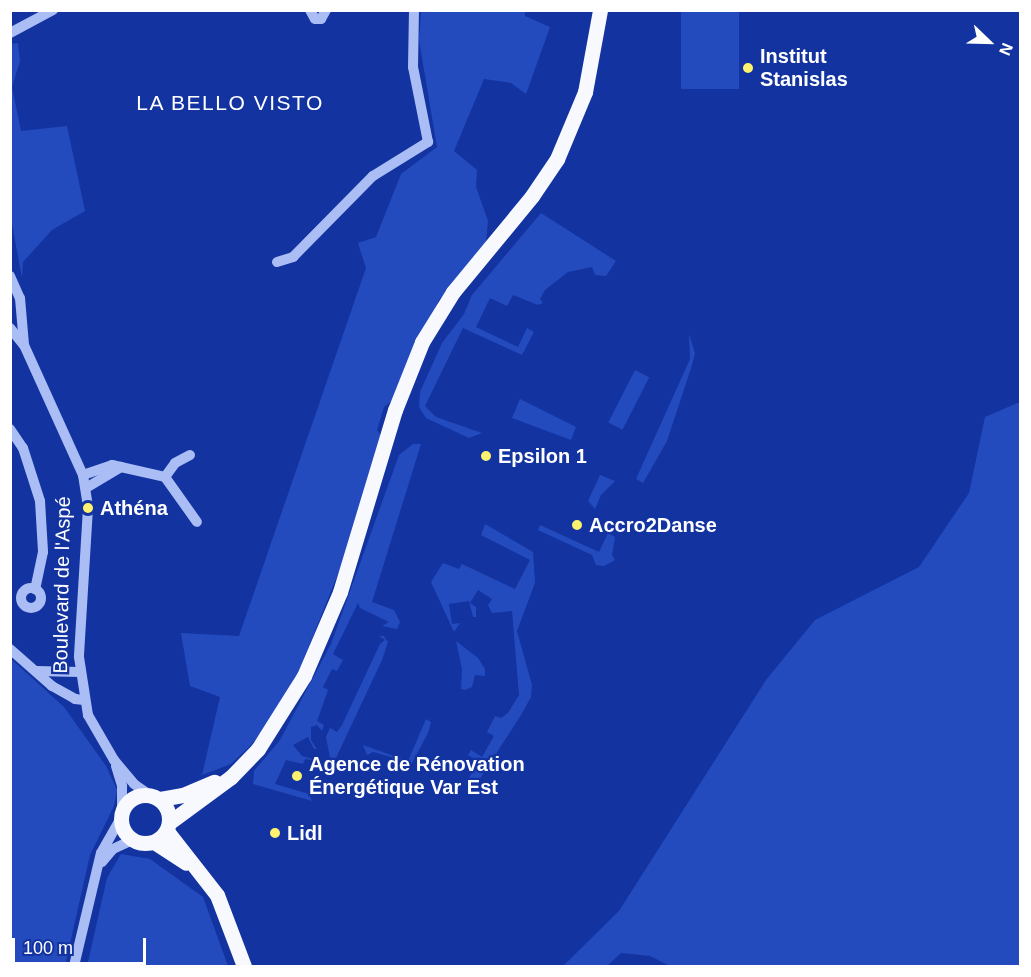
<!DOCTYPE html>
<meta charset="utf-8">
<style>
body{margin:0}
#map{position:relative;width:1031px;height:977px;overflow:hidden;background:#1233a0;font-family:Helvetica,sans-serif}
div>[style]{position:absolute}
.green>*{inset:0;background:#244bbe;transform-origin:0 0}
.minor>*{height:10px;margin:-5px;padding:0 5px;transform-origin:5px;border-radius:5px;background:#aabdf5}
.minor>.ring{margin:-5px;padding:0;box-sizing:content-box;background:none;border:10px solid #aabdf5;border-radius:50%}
.major>*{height:15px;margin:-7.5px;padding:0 7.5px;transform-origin:7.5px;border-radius:7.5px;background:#f8f9ff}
.major>.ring{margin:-7.5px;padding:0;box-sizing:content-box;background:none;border:15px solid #f8f9ff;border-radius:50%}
.dots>*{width:16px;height:16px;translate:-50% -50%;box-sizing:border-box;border:3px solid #1233a0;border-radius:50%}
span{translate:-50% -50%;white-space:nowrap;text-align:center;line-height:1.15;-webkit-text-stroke:4.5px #1233a0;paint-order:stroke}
.poi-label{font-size:20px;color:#fff;font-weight:700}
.left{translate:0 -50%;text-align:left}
.street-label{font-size:20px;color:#fff}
.neighbourhood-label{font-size:21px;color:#fff;letter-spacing:1.5px}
.frame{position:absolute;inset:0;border:12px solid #fff;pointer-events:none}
.north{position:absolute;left:959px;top:12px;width:60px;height:60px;-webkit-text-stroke:4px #1233a0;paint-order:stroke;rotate:113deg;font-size:16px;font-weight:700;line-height:24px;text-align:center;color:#fff}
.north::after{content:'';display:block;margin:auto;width:21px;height:27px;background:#fff;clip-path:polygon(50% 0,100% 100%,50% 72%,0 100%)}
.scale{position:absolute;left:12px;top:938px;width:134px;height:27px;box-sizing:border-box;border:3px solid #fff;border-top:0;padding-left:8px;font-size:18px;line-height:21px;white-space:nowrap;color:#fff;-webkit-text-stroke:4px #1233a0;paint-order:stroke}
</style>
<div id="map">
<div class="green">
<i style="clip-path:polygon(421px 11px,525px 11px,525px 16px,550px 27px,526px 94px,511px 83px,484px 79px,454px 151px,477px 170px,476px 187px,488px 221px,486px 243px,439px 300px,393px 400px,384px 407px,377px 430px,381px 436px,344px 559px,298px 673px,276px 713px,251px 745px,231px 764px,202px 775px,220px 697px,190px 686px,181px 633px,239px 636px,366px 268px,358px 243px,376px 237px,401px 174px,437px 147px,419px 40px)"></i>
<i style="left:681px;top:11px;width:58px;height:78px"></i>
<i style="clip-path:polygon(18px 43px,20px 61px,12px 87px,21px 131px,67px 126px,85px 211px,52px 230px,23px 262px,22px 278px,10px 213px,10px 44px)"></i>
<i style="clip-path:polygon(541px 213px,616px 261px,606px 276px,595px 275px,592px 267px,568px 272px,545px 290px,540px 299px,543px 303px,538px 305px,513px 295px,507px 306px,490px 298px,476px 327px,518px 347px,527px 328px,534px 332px,522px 355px,463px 328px,425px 406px,436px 417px,482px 433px,469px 438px,426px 418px,419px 407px,420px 392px,442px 343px,464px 314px,472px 295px)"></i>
<i style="clip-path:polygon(689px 334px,695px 353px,692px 365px,667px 441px,643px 483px,636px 479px,690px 359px)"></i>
<i style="left:635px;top:370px;width:16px;height:59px;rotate:27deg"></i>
<i style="clip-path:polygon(520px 399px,576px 427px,571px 440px,512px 418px)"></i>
<i style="clip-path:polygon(1020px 402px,1020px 966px,670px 966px,650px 956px,621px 953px,607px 966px,563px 966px,619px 911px,766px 680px,815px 620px,919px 567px,969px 493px,985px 417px)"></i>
<i style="clip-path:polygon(413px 444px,421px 444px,372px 602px,394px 610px,400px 622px,397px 629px,382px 626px,389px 622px,360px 608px,358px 603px,333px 654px,343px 660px,337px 671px,332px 669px,323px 687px,328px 690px,317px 721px,324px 725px,322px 731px,317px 725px,311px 727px,311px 740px,317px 749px,314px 749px,308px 737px,293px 745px,302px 756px,320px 761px,305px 759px,303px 764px,286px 760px,275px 784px,309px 794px,312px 801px,253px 784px,254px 771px,280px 740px,331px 644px,399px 455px)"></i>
<i style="clip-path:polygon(600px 475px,615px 481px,601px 495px,595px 509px,588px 501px)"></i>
<i style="clip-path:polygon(485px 524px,533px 552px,535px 583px,517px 631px,532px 685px,531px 697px,521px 715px,474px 788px,465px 784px,479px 762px,468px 755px,471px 750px,482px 757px,494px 736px,487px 732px,495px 716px,501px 718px,508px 713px,519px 695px,512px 611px,492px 613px,488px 605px,492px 599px,478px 590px,470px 603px,476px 607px,476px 617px,473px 617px,469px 601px,449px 604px,452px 624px,460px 623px,454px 632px,431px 582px,443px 563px,459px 569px,462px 564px,515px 589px,530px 560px,481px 535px)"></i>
<i style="clip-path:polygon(540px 525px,599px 552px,608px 533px,615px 537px,612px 555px,615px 560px,604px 566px,596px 565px,592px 555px,538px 530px)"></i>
<i style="clip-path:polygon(379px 636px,384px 636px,388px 642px,382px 660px,336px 758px,330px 758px,326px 737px,330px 728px,337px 732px,342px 725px,380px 644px,385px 640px)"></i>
<i style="clip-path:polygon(456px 641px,478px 658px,485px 669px,485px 676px,475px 675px,472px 687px,465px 690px,461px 689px,462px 669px)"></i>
<i style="clip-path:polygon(10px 658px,64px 707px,106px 766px,117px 790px,114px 806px,90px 855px,65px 966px,11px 966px)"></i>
<i style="clip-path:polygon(426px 719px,431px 722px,428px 733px,412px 763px,373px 752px,367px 755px,363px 745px,408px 761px)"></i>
<i style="clip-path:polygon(121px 854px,150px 859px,203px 897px,228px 966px,87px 966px,107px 878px)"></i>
</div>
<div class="minor">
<i style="left:310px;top:10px;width:10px;rotate:61deg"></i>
<i style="left:315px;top:19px;width:6px"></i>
<i style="left:321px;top:19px;width:10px;rotate:-61deg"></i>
<i style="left:10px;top:33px;width:49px;rotate:-28.1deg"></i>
<i style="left:277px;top:262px;width:17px;rotate:-17deg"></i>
<i style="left:293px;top:257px;width:114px;rotate:-45.4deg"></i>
<i style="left:373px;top:176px;width:65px;rotate:-31.7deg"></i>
<i style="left:428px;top:142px;width:76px;rotate:-101.3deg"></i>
<i style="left:413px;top:67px;width:57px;rotate:-89deg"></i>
<i style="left:10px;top:276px;width:24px;rotate:66deg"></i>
<i style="left:20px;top:298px;width:47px;rotate:85.1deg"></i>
<i style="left:10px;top:328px;width:22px;rotate:51deg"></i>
<i style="left:24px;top:345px;width:143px;rotate:65.6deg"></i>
<i style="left:83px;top:475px;width:33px;rotate:81deg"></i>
<i style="left:88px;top:508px;width:149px;rotate:93.5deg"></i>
<i style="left:79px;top:657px;width:59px;rotate:81.2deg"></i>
<i style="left:88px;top:715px;width:52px;rotate:60deg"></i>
<i style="left:114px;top:760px;width:31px;rotate:50deg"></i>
<i style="left:134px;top:784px;width:19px;rotate:35deg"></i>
<i style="left:10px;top:429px;width:23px;rotate:56deg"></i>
<i style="left:23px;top:448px;width:56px;rotate:72.2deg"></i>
<i style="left:40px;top:501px;width:51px;rotate:86.6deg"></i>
<i style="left:43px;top:552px;width:38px;rotate:102deg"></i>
<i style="left:83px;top:475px;width:31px;rotate:-19deg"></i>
<i style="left:112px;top:465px;width:54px;rotate:12.8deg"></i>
<i style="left:165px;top:477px;width:55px;rotate:54.6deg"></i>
<i style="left:165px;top:477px;width:17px;rotate:-54deg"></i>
<i style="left:175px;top:463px;width:17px;rotate:-28deg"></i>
<i style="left:86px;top:488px;width:41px;rotate:-31deg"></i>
<i class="ring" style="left:21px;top:588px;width:10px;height:10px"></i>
<i style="left:10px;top:649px;width:56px;rotate:41.4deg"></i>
<i style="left:52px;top:686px;width:26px;rotate:29deg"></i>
<i style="left:75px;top:699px;width:9px;rotate:6deg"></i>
<i style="left:36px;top:671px;width:44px;rotate:1.3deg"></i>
<i style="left:116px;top:766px;width:21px;rotate:73deg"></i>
<i style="left:122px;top:786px;width:24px;rotate:90deg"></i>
<i style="left:102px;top:862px;width:17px;rotate:-50deg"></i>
<i style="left:113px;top:849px;width:21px;rotate:-25deg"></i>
<i style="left:74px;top:966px;width:116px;rotate:-76.6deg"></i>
<i style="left:101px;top:853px;width:40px;rotate:-60.3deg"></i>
</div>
<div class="major">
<i class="ring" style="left:121px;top:795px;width:33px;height:33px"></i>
<i style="left:160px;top:799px;width:23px;rotate:-10deg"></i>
<i style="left:183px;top:795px;width:34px;rotate:-23deg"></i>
<i style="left:170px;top:822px;width:76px;rotate:-36.4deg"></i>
<i style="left:231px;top:777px;width:39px;rotate:-46deg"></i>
<i style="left:258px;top:749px;width:86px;rotate:-57.8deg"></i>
<i style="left:304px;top:676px;width:91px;rotate:-66.8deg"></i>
<i style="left:340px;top:592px;width:190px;rotate:-73.2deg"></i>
<i style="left:395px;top:410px;width:73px;rotate:-68.3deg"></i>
<i style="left:422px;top:342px;width:59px;rotate:-58.2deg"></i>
<i style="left:453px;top:292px;width:124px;rotate:-50.5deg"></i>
<i style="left:532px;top:196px;width:45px;rotate:-56deg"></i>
<i style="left:557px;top:159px;width:73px;rotate:-67.3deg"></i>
<i style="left:585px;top:92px;width:83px;rotate:-79.6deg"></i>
<i style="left:167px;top:831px;width:81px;rotate:52deg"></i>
<i style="left:217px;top:895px;width:76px;rotate:69.2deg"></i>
<i style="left:154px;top:842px;width:38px;rotate:33deg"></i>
</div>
<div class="dots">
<i style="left:748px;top:68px;background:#fff26e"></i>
<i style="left:486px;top:456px;background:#fff26e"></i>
<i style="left:88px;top:508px;background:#fff26e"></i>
<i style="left:577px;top:525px;background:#fff26e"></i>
<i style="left:297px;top:776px;background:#fff26e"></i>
<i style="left:275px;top:833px;background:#fff26e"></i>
</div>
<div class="poi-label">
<span class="left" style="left:760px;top:68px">Institut<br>Stanislas</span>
<span class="left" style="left:498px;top:456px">Epsilon 1</span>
<span class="left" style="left:100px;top:508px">Athéna</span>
<span class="left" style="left:589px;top:525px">Accro2Danse</span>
<span class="left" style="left:309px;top:776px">Agence de Rénovation<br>Énergétique Var Est</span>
<span class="left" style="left:287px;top:833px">Lidl</span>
</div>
<div class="street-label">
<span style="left:62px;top:585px;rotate:-89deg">Boulevard de l'Aspé</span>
</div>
<div class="neighbourhood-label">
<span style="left:230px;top:103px">LA BELLO VISTO</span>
</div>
<div class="frame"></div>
<div class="north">N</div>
<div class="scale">100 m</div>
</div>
